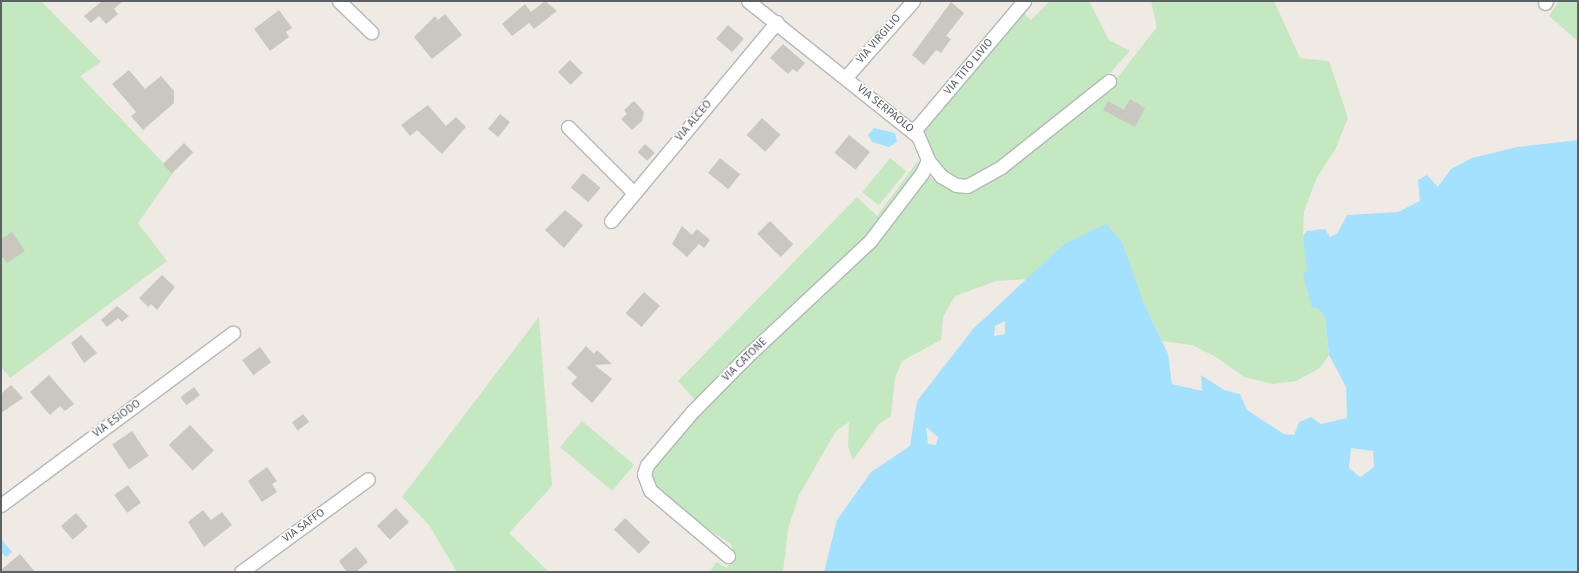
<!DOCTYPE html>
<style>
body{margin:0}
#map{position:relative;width:1579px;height:573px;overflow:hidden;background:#efebe4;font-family:"Fira Sans",sans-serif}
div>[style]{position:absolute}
.green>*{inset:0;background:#c4e8bf;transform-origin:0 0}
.water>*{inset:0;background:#a4e1ff}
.building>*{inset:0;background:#cac6c0;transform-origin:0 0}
.roads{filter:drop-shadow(1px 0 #b4b8bb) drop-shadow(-1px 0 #b4b8bb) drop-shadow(0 1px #b4b8bb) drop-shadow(0 -1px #b4b8bb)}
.minor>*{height:13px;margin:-6.5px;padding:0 6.5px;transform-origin:6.5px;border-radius:6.5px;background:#fff}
span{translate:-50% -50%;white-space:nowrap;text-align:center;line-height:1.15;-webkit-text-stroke:3px #fff;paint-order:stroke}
.street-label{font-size:11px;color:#5c6165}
.frame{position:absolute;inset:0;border:2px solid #5c6165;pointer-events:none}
</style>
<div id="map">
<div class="green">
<i style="clip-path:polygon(1px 1px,41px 1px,101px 62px,80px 76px,173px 173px,138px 223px,167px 261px,10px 378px,1px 367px)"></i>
<i style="clip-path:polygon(1050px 1px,1089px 1px,1109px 40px,1130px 51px,1101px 83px,1026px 143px,968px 181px,951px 177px,931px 150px,924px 128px,1022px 11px,1031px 20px)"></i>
<i style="clip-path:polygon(1151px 1px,1274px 1px,1300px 58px,1329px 61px,1348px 118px,1335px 150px,1317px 177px,1304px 211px,1303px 236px,1317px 308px,1325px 318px,1329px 355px,1320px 368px,1296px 381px,1273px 384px,1244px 377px,1216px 357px,1192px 345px,1162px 341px,1143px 301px,1064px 244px,1028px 279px,996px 281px,955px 296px,943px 317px,941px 340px,902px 361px,895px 378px,891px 416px,879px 424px,853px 460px,848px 446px,849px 422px,836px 431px,799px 495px,788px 529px,783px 572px,710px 572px,716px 562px,727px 568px,735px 555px,731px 544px,675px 507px,650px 480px,651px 470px,672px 442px,928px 176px,955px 193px,968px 192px,1005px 172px,1102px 93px,1111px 92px,1114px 82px,1157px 27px)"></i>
<i style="clip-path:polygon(1559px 1px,1578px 1px,1578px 41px,1549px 16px)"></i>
<i style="left:890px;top:158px;width:21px;height:44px;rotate:39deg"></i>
<i style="clip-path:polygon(918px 161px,918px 170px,884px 220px,699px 399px,694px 399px,678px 381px,857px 197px,877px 216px)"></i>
<i style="clip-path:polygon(539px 317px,552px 486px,509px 533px,549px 572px,457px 572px,429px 525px,402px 497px)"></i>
<i style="left:582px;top:421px;width:68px;height:34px;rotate:40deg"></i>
</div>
<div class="water">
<i style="clip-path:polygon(874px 128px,895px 133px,897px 142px,889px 147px,872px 142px,868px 135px)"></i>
<i style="clip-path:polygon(evenodd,1578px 140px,1578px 572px,824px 572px,837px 520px,871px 472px,910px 446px,917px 401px,973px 329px,1064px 244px,1106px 224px,1122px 242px,1143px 301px,1168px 354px,1172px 384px,1202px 391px,1201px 375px,1224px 390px,1240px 394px,1247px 410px,1284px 434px,1294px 435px,1299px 422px,1311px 417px,1321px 424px,1347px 418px,1346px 387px,1329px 355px,1325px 318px,1317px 308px,1312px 308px,1303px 274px,1307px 270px,1303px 236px,1307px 231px,1325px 229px,1330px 237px,1337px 234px,1347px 215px,1398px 212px,1420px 201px,1418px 180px,1427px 175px,1438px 187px,1451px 169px,1472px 158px,1517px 147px,1578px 140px,1005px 321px,1005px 334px,994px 336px,995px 326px,1005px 321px,1578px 140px,926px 427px,938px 437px,936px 445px,928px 444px,926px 427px,1578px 140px,1351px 448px,1373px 451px,1374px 467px,1360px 477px,1349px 468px,1351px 448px)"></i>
<i style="clip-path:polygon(1px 539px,12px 552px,6px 557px,1px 552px)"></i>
</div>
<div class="building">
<i style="clip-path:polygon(102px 1px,123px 1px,114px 9px,118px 14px,106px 24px,99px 16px,91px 23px,84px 16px)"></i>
<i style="clip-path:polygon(545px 1px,557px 11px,534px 29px,529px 23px,512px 36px,502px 24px,525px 4px,531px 12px)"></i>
<i style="clip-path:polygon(951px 2px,964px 13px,946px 36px,951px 39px,941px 53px,936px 50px,924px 65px,912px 55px)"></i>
<i style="clip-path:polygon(279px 10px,292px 28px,286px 32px,289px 37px,270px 51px,254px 29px)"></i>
<i style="clip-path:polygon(445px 14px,462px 35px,432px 59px,414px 37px,435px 16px,438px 20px)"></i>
<i style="left:728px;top:25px;width:21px;height:18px;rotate:41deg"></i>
<i style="clip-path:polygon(783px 44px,805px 63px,797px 72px,793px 69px,788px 74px,770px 58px)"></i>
<i style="left:570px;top:60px;width:18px;height:17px;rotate:45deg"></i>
<i style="clip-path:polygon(129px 70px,145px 89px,161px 76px,174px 91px,174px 103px,143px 130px,131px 116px,136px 112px,112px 84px)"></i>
<i style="clip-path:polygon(1130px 99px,1145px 108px,1135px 127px,1103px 110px,1108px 101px,1124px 110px)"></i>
<i style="clip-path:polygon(634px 101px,644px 112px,642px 121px,632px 130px,621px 119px,627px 114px,624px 110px)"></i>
<i style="clip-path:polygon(428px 105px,446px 126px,456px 117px,466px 127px,442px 154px,417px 130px,410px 136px,401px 125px)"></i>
<i style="left:500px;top:114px;width:13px;height:19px;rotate:39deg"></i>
<i style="left:762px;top:118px;width:25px;height:23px;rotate:42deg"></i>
<i style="left:849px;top:135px;width:27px;height:23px;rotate:39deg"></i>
<i style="left:184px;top:143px;width:13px;height:30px;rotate:45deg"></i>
<i style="left:645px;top:144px;width:13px;height:11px;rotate:42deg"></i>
<i style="left:720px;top:158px;width:26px;height:19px;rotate:39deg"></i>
<i style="left:583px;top:173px;width:23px;height:19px;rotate:40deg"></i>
<i style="clip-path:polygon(565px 210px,583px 225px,564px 248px,545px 230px)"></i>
<i style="left:770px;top:221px;width:33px;height:18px;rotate:45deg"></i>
<i style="clip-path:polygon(682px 226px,692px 235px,697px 229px,710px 240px,704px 248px,699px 244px,687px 257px,672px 244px)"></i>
<i style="clip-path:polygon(12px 232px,25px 251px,7px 263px,1px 255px,1px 239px)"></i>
<i style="clip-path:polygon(162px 275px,175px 287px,157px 310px,151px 304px,148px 307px,139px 298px)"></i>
<i style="left:644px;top:292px;width:21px;height:28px;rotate:41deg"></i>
<i style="clip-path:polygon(117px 306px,129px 316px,122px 322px,118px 318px,107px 327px,101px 320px)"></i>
<i style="clip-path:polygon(81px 335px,97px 353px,84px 363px,71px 343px)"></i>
<i style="clip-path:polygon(586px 346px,594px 354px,597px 350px,612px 364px,595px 365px,612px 379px,592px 403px,571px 384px,577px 377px,567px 368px)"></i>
<i style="left:260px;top:347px;width:19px;height:22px;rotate:54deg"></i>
<i style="clip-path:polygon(49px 375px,74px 404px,65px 411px,60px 406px,50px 415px,30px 392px)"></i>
<i style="clip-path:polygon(11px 385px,23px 398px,1px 413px,1px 394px)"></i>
<i style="left:194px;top:387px;width:10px;height:17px;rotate:53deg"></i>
<i style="left:303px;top:414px;width:10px;height:14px;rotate:53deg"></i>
<i style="left:190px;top:425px;width:35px;height:29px;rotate:47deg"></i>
<i style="left:132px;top:431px;width:30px;height:24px;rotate:56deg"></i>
<i style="clip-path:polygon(267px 467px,277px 481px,272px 484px,277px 492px,262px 502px,248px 481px)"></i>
<i style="left:128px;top:485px;width:22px;height:17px;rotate:54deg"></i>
<i style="left:396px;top:508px;width:19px;height:26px;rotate:47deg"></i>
<i style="clip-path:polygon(203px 510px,211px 520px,222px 512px,232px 525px,204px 547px,188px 522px)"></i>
<i style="left:76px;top:513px;width:18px;height:20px;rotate:49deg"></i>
<i style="left:625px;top:518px;width:35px;height:16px;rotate:44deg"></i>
<i style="clip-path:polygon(356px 547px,368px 562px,356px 572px,347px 572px,339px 561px)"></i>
<i style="clip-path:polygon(20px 554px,35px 572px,1px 572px,1px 570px)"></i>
</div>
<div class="roads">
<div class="minor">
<i style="left:339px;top:1px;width:45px;rotate:44.1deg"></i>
<i style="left:748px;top:1px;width:217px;rotate:38.5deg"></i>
<i style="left:918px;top:136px;width:26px;rotate:67deg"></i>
<i style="left:928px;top:160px;width:21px;rotate:51deg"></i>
<i style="left:941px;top:176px;width:17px;rotate:31deg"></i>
<i style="left:956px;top:185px;width:11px;rotate:5deg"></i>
<i style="left:967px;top:186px;width:39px;rotate:-29deg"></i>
<i style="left:1001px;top:167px;width:138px;rotate:-38.5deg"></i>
<i style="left:1545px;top:3px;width:2px;rotate:-63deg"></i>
<i style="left:846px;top:77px;width:101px;rotate:-48.6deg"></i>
<i style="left:568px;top:127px;width:93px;rotate:45deg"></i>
<i style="left:913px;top:132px;width:172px;rotate:-49.7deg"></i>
<i style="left:611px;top:221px;width:259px;rotate:-50.2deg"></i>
<i style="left:1px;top:505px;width:289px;rotate:-36.6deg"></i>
<i style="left:728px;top:556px;width:102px;rotate:-139.8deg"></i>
<i style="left:650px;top:490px;width:17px;rotate:-111deg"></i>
<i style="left:644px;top:474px;width:9px;rotate:-72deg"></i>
<i style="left:647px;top:465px;width:70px;rotate:-49.7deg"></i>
<i style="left:692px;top:412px;width:77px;rotate:-45.5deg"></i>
<i style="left:746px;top:357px;width:170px;rotate:-43.1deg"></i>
<i style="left:870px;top:241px;width:86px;rotate:-52.6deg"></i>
<i style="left:922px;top:173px;width:14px;rotate:-65deg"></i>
<i style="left:241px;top:572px;width:157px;rotate:-36.2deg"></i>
</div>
</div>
<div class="street-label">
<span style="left:879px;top:39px;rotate:-49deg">VIA VIRGILIO</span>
<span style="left:969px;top:67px;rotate:-50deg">VIA TITO LIVIO</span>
<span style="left:885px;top:109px;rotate:39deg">VIA SERPAOLO</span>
<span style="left:694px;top:121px;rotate:-50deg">VIA ALCEO</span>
<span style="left:745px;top:360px;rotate:-44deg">VIA CATONE</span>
<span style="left:117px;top:419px;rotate:-36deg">VIA ESIODO</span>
<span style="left:304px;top:526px;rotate:-36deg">VIA SAFFO</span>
</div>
<div class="frame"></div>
</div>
